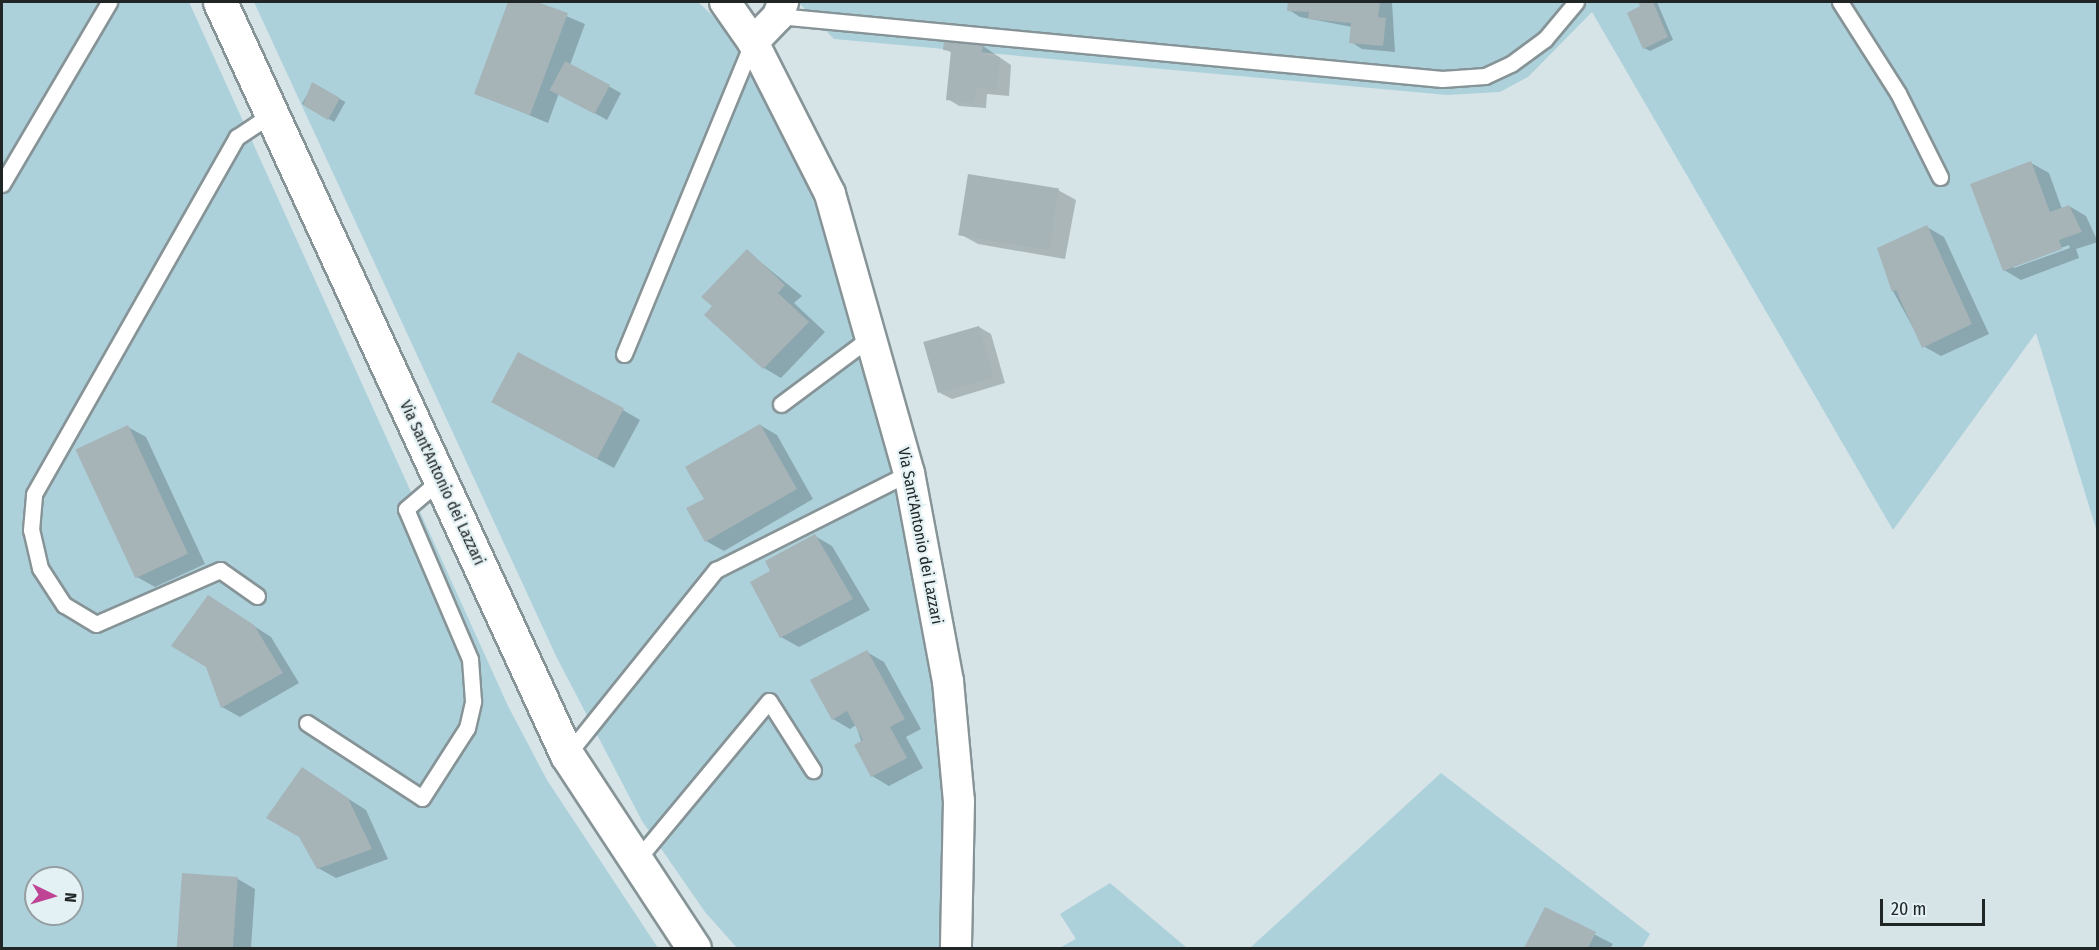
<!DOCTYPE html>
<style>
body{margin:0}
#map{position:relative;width:2099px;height:950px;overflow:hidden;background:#d6e4e8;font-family:"Fira Sans Condensed",sans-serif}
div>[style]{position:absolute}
.green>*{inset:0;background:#add1db}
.shadow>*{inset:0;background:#0003;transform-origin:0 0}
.building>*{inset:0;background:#a6b3b7;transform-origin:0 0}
.roads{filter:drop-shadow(2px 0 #879497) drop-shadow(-2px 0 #879497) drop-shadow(0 2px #879497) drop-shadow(0 -2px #879497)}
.service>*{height:15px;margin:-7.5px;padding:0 7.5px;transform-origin:7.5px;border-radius:7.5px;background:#fff}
.minor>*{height:30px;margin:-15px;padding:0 15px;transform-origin:15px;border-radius:15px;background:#fff}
.tertiary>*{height:33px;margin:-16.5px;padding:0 16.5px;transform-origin:16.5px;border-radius:16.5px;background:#fff}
span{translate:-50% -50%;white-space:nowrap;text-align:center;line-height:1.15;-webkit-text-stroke:4.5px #e3f1f5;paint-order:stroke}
.street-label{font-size:16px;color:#202526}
.frame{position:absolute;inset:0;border:3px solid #202526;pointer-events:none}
.north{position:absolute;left:24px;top:866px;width:60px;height:60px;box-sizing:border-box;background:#e3f1f5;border:2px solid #959fa2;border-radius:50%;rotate:95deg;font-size:16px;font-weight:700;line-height:24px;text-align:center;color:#202526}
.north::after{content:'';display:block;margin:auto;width:21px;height:27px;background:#bf4495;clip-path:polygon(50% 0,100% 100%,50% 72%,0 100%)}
.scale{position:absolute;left:1880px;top:899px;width:105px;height:27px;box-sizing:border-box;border:3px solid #202526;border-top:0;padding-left:8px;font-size:18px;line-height:21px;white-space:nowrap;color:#202526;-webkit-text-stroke:4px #e3f1f5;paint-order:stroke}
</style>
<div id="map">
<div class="green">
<i style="clip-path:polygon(evenodd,2px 2px,189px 2px,508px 706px,547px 780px,658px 948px,2px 948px,2px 2px,36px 878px,72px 878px,72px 914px,36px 914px,36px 878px)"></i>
<i style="clip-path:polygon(254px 2px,698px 2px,727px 29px,810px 192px,843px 279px,906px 525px,934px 681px,944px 800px,943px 948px,737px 948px,705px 912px,642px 821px,556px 656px)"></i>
<i style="clip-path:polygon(798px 2px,2097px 2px,2097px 532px,2036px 333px,1893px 530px,1592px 12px,1528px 77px,1500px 92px,1447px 95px,834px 39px)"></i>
<i style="clip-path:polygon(1441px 773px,1650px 934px,1642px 948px,1250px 948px)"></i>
<i style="clip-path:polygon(1110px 883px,1187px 948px,1059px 948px,1076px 939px,1060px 914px)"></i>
</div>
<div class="shadow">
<i style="clip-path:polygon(510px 2px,533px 2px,585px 24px,570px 65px,621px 93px,607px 120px,559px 93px,548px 123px,476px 93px)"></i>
<i style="clip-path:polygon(1289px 2px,1392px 2px,1395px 52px,1362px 49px,1351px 42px,1352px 27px,1300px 17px,1289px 10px)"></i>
<i style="clip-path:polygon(1640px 2px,1657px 2px,1673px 40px,1650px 51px,1644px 48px)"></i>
<i style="clip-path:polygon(983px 46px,1011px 65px,1009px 96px,987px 94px,986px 108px,959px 106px,948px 99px,952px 53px,945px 49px)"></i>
<i style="left:313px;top:84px;width:37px;height:23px;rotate:29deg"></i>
<i style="clip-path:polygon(evenodd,2031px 163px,2049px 173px,2062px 209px,2069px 206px,2086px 216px,2098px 242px,2076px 249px,2079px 258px,2021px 280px,2004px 270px,2031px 163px,2069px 245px,2070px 248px,2014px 268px,2014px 265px,2069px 245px)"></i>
<i style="clip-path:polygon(1058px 190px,1076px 200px,1065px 259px,978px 244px,960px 234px)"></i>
<i style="clip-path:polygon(1927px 227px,1944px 237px,1989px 334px,1941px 356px,1923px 346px,1893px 291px)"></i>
<i style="clip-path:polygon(747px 251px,802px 296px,794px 303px,825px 332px,781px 378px,764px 368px)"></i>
<i style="clip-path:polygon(979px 327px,991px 334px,1005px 383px,952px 399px,940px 393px)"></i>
<i style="clip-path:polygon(623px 410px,640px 420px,614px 468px,509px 411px)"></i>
<i style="clip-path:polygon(760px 425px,777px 435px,813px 499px,724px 551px,706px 541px,706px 499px)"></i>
<i style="clip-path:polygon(128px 427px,146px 437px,205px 564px,155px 587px,137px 577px)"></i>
<i style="clip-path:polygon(815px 536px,832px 546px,870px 610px,799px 647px,781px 637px,772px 572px)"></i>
<i style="clip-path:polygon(225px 607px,271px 637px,299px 683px,240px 717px,222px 707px)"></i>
<i style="clip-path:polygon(867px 652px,884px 662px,921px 729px,906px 737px,923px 768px,889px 786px,872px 776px,856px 725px,850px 729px,833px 719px)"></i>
<i style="clip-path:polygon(302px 769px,366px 810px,388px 859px,336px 878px,318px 868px)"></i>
<i style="clip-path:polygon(184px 874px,238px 879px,255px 889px,251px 948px,178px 948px)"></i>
<i style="clip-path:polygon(1545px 909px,1613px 944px,1610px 948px,1526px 948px)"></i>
</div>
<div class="building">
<i style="clip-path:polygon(508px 2px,537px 2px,568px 13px,530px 115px,474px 94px)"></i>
<i style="clip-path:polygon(1288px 2px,1380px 2px,1378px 17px,1386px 18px,1383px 46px,1349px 43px,1351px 23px,1308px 19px,1309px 12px,1287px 11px)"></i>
<i style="clip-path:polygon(1638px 2px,1653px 2px,1668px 37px,1643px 49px,1627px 13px,1640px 6px)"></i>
<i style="clip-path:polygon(944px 41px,983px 45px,982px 55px,1000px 57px,997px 90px,976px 88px,974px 103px,946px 100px,951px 51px,943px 50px)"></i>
<i style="left:565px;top:61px;width:51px;height:33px;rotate:28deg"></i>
<i style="clip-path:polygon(312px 82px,340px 98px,328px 120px,303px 105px)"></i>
<i style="clip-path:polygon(2031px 161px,2050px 212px,2069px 205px,2082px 232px,2059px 240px,2062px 249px,2003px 271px,1970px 184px)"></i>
<i style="left:968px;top:174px;width:92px;height:62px;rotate:9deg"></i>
<i style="clip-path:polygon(1927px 225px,1972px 324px,1922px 348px,1896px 290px,1892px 292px,1877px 248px)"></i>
<i style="clip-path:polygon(747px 249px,785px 285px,778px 293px,809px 322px,763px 369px,704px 315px,712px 306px,701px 297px)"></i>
<i style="left:979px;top:326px;width:53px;height:58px;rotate:74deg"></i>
<i style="left:518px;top:352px;width:120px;height:57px;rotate:28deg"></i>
<i style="clip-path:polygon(760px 424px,797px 489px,705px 542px,686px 508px,704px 499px,685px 467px)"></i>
<i style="left:128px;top:425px;width:142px;height:58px;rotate:65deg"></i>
<i style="clip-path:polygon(815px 534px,853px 599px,780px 638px,750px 582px,770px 571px,765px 561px)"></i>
<i style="clip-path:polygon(208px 595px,254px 625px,283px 673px,221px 708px,206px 667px,171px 646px)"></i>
<i style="clip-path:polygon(867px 650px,905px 719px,890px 727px,907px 758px,871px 777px,854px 745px,863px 740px,847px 711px,832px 720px,810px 680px)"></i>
<i style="clip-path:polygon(302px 767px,348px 798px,372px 849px,317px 869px,299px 837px,266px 818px)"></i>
<i style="left:182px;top:873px;width:56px;height:75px;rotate:4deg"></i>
<i style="clip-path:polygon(1545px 907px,1596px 932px,1588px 948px,1524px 948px)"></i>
</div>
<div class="roads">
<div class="service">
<i style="left:1840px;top:2px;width:108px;rotate:57.5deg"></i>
<i style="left:1898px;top:93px;width:94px;rotate:63.4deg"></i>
<i style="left:778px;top:16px;width:667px;rotate:5.42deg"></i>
<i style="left:1442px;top:79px;width:43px;rotate:-4deg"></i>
<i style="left:1485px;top:76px;width:29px;rotate:-25deg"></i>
<i style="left:1511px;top:64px;width:42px;rotate:-36.3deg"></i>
<i style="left:1545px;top:39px;width:48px;rotate:-50deg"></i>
<i style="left:2px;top:184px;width:211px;rotate:-59.5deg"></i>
<i style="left:624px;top:354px;width:336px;rotate:-67.6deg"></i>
<i style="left:781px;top:404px;width:112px;rotate:-36.7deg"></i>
<i style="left:257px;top:596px;width:45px;rotate:-144.9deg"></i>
<i style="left:220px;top:570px;width:135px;rotate:156.5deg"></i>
<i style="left:96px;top:624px;width:37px;rotate:-149deg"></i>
<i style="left:64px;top:605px;width:44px;rotate:-123deg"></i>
<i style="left:40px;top:568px;width:39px;rotate:-103deg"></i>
<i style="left:31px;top:530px;width:36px;rotate:-85deg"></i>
<i style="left:34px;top:494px;width:411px;rotate:-60.4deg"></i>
<i style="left:237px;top:137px;width:43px;rotate:-33.7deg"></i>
<i style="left:307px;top:723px;width:137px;rotate:33.1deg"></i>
<i style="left:422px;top:798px;width:83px;rotate:-57.3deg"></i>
<i style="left:467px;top:728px;width:28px;rotate:-77deg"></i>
<i style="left:473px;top:701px;width:42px;rotate:-94.1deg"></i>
<i style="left:470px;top:659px;width:163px;rotate:-113.1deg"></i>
<i style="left:406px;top:509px;width:45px;rotate:-40.5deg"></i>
<i style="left:567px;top:755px;width:238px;rotate:-51.2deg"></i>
<i style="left:716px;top:570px;width:216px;rotate:-26.7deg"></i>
<i style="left:636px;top:861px;width:208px;rotate:-50.3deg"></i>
<i style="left:769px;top:701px;width:82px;rotate:57.5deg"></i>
</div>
<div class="minor">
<i style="left:725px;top:2px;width:49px;rotate:55deg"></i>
<i style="left:753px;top:42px;width:170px;rotate:63.1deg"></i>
<i style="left:830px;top:194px;width:290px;rotate:74.2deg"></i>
<i style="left:909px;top:473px;width:212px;rotate:79.4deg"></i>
<i style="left:948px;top:681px;width:121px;rotate:84.8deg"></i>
<i style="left:959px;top:801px;width:147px;rotate:91.2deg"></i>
<i style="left:753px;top:42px;width:36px;rotate:-46deg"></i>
<i style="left:778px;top:16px;width:15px;rotate:-70deg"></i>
</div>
<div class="tertiary">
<i style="left:220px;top:2px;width:829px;rotate:65.26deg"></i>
<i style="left:567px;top:755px;width:231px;rotate:56.7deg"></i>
</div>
</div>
<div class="street-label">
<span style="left:442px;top:483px;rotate:65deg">Via Sant'Antonio dei Lazzari</span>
<span style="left:920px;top:536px;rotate:79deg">Via Sant'Antonio dei Lazzari</span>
</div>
<div class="frame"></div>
<div class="north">N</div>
<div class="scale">20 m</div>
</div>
